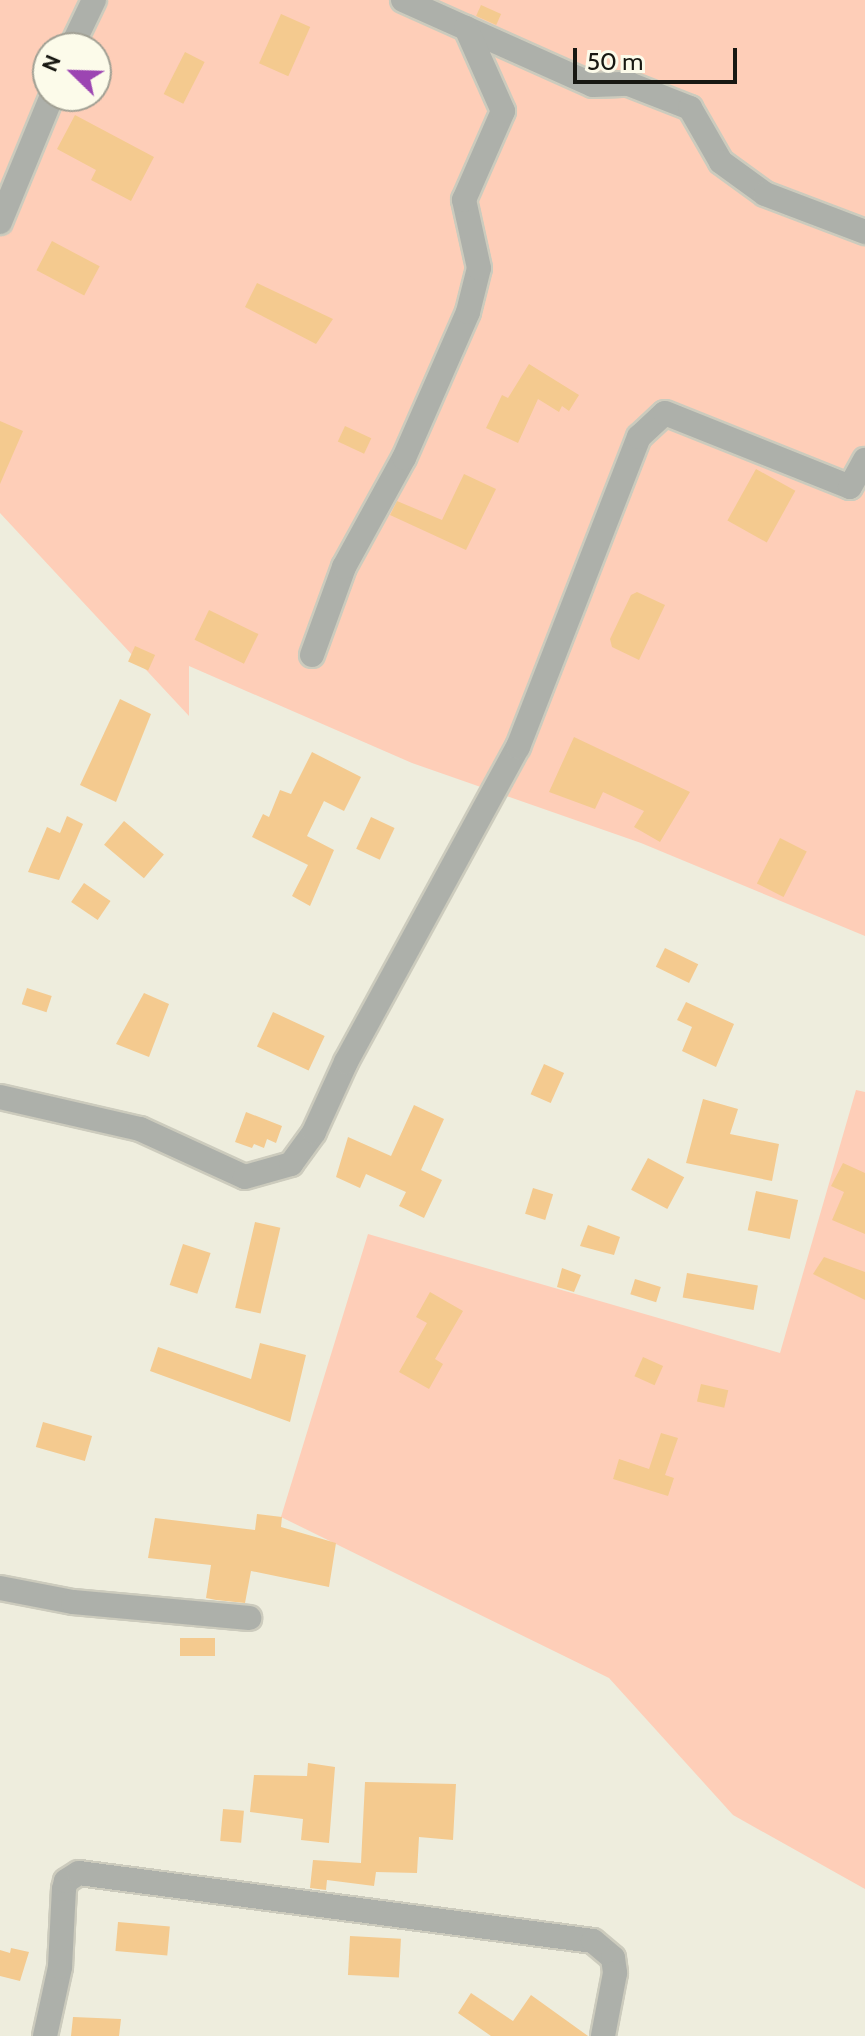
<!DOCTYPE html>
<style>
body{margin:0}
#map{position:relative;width:865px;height:2036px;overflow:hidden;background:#eeeddd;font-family:Cabin,sans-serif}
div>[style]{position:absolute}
.green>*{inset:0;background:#feceb8}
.building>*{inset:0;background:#f4ca8f;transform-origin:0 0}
.roads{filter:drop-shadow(2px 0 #cccbbd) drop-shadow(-2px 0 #cccbbd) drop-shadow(0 2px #cccbbd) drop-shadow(0 -2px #cccbbd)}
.street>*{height:24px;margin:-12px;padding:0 12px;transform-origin:12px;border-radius:12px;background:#adb0aa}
span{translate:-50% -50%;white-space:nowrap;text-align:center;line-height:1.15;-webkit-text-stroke:7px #fcfbea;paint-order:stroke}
.north{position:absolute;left:32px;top:32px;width:80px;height:80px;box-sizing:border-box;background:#fcfbea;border:2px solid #a1a094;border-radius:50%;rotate:293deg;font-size:22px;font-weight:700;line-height:32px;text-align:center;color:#181812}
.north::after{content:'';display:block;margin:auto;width:28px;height:36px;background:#9c45b2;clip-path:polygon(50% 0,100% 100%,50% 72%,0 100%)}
.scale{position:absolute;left:573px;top:48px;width:164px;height:36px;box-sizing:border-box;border:4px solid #181812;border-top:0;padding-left:10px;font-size:24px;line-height:28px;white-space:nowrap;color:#181812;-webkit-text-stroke:6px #fcfbea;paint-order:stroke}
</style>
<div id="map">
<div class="green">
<i style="clip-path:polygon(evenodd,0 0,865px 0,865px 936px,641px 843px,412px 763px,189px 666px,189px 716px,0 513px,0 0,48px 48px,96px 48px,96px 96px,48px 96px,48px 48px)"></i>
<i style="clip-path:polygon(856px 1090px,865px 1092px,865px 1889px,733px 1815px,609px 1678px,281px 1517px,368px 1234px,780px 1353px)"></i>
</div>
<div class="building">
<i style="left:481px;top:5px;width:22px;height:12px;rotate:24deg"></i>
<i style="left:281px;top:14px;width:32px;height:54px;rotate:24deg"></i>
<i style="left:185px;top:52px;width:22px;height:47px;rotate:27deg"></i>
<i style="clip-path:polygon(75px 115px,154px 157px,131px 201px,91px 180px,96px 170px,57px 149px)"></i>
<i style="left:52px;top:241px;width:54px;height:33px;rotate:28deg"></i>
<i style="clip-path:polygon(257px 283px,333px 319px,316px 344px,245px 307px)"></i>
<i style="clip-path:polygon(529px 364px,579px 395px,569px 411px,562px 406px,559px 412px,538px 399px,518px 443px,486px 428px,502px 395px,508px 398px)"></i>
<i style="clip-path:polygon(0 421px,23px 431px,0 484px)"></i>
<i style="left:345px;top:426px;width:29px;height:17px;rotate:25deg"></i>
<i style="left:756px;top:469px;width:45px;height:59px;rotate:29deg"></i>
<i style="clip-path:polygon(464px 474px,496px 489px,466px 550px,390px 515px,397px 501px,442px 520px)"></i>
<i style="clip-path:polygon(637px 592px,665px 605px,639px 660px,612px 647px,610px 639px,631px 595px)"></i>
<i style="left:209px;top:610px;width:55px;height:33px;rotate:26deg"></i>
<i style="left:135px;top:646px;width:22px;height:17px;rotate:24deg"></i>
<i style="clip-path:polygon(120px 699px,151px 714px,116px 802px,80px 785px)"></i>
<i style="clip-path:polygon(574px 737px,690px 792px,660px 842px,634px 827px,644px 811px,603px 792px,595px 809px,549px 792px)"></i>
<i style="clip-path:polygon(312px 752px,361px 777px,344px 811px,324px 801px,307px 836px,334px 850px,310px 906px,292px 896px,308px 865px,252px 837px,263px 814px,269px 817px,280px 790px,291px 794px)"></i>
<i style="clip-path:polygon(67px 816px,83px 824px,59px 880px,28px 872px,47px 827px,60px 833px)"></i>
<i style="left:371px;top:817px;width:26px;height:35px;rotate:25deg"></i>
<i style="left:124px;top:821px;width:52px;height:31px;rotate:40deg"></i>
<i style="left:780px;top:838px;width:30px;height:51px;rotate:27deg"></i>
<i style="left:84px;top:883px;width:32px;height:23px;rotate:34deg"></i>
<i style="left:665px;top:948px;width:37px;height:21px;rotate:26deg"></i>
<i style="left:27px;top:988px;width:26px;height:17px;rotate:18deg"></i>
<i style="clip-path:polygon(144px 993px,169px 1004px,149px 1057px,116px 1044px)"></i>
<i style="clip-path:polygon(686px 1002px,734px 1024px,716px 1067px,682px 1051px,692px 1027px,677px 1020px)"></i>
<i style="left:273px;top:1012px;width:57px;height:38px;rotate:25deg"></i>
<i style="left:544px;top:1064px;width:22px;height:33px;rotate:24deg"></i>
<i style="clip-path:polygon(703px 1099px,738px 1109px,730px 1134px,779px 1144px,772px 1181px,686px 1163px)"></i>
<i style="clip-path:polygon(414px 1105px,444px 1119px,421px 1170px,442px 1180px,424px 1218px,399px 1206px,406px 1192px,366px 1174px,360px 1188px,336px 1177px,348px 1137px,391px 1156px)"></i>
<i style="clip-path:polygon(246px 1112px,282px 1126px,276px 1143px,267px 1139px,264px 1148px,254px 1144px,252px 1148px,235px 1142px)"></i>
<i style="left:648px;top:1158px;width:41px;height:36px;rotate:28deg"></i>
<i style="clip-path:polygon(843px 1163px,865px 1173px,865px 1234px,832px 1220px,844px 1192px,831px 1186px)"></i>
<i style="left:533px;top:1188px;width:21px;height:27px;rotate:17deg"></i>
<i style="left:756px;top:1191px;width:43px;height:40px;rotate:12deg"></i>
<i style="left:255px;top:1222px;width:26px;height:88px;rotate:13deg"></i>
<i style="clip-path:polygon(588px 1225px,620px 1237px,614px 1255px,580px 1246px)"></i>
<i style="left:183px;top:1244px;width:29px;height:43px;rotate:18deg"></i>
<i style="clip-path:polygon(824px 1257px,865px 1272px,865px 1300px,813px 1274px)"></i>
<i style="clip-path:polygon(562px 1268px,581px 1275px,574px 1292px,557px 1287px)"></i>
<i style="left:687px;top:1273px;width:72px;height:25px;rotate:10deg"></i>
<i style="left:635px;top:1279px;width:27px;height:16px;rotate:17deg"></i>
<i style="clip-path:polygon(430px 1292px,463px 1311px,435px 1359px,443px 1364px,429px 1389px,399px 1372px,427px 1323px,416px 1317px)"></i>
<i style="clip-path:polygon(260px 1343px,306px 1355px,290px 1422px,150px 1371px,158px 1347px,251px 1379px)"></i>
<i style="left:643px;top:1357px;width:22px;height:21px;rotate:24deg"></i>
<i style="left:701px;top:1384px;width:28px;height:18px;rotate:13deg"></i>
<i style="left:43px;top:1422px;width:51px;height:26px;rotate:16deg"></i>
<i style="clip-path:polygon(661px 1433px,678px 1438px,665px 1475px,674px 1478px,668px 1496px,613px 1479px,619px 1459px,649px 1469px)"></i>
<i style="clip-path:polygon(257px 1514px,282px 1517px,281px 1527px,336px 1543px,329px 1587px,251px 1571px,245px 1603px,216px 1600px,206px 1598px,211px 1565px,148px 1558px,155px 1518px,255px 1530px)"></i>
<i style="left:180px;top:1638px;width:35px;height:18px"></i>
<i style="clip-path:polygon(308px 1763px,335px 1767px,329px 1843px,301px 1840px,303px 1819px,250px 1812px,254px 1775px,307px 1776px)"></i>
<i style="clip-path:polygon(365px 1782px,456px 1784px,453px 1840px,419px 1837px,417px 1873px,376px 1872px,374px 1886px,327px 1880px,326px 1890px,310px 1888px,313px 1860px,361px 1863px)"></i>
<i style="left:223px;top:1809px;width:21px;height:32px;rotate:5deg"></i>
<i style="left:118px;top:1922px;width:52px;height:29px;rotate:5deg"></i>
<i style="left:350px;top:1936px;width:51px;height:39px;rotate:3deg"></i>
<i style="clip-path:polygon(11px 1948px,29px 1952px,20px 1981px,0 1976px,0 1950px,10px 1953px)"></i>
<i style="clip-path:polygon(471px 1993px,513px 2021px,531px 1995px,588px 2036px,491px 2036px,458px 2013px)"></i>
<i style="clip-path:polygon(73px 2017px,121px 2019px,119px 2036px,71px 2036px)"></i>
</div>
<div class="roads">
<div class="street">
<i style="left:403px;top:0;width:208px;rotate:24.1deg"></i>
<i style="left:593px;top:85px;width:36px;rotate:-2deg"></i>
<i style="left:629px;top:84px;width:66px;rotate:21.5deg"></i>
<i style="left:690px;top:108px;width:62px;rotate:60.1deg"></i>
<i style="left:721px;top:162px;width:54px;rotate:36deg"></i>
<i style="left:765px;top:194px;width:107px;rotate:20.8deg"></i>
<i style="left:71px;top:48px;width:53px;rotate:-64.4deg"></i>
<i style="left:0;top:222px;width:136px;rotate:-67.6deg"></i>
<i style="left:312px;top:655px;width:94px;rotate:-70deg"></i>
<i style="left:344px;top:567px;width:124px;rotate:-61.2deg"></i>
<i style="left:404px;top:458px;width:159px;rotate:-66.3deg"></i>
<i style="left:468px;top:312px;width:45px;rotate:-76deg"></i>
<i style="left:479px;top:268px;width:70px;rotate:-102.4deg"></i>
<i style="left:464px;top:200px;width:97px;rotate:-66.3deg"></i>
<i style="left:503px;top:111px;width:91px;rotate:-114deg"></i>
<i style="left:0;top:1097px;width:144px;rotate:12.9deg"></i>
<i style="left:140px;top:1129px;width:115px;rotate:24.6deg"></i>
<i style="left:245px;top:1177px;width:48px;rotate:-15.8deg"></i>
<i style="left:291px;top:1164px;width:39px;rotate:-54deg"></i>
<i style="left:314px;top:1132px;width:77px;rotate:-65.4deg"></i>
<i style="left:346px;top:1062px;width:359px;rotate:-61.4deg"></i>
<i style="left:518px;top:747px;width:333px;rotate:-68.7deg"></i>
<i style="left:639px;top:437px;width:35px;rotate:-43deg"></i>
<i style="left:665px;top:413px;width:199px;rotate:21.8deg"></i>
<i style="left:850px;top:487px;width:31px;rotate:-61deg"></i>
<i style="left:0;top:1588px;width:74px;rotate:10.9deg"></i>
<i style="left:73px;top:1602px;width:177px;rotate:5.2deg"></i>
<i style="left:45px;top:2036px;width:71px;rotate:-77.7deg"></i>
<i style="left:60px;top:1967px;width:78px;rotate:-87.1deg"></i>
<i style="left:64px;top:1889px;width:8px;rotate:-76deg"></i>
<i style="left:66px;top:1881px;width:15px;rotate:-32deg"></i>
<i style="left:79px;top:1873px;width:518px;rotate:7.54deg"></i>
<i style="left:593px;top:1941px;width:26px;rotate:40deg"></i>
<i style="left:613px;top:1958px;width:15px;rotate:82deg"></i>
<i style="left:615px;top:1973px;width:64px;rotate:100.8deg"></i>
</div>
</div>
<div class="north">N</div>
<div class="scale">50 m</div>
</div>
